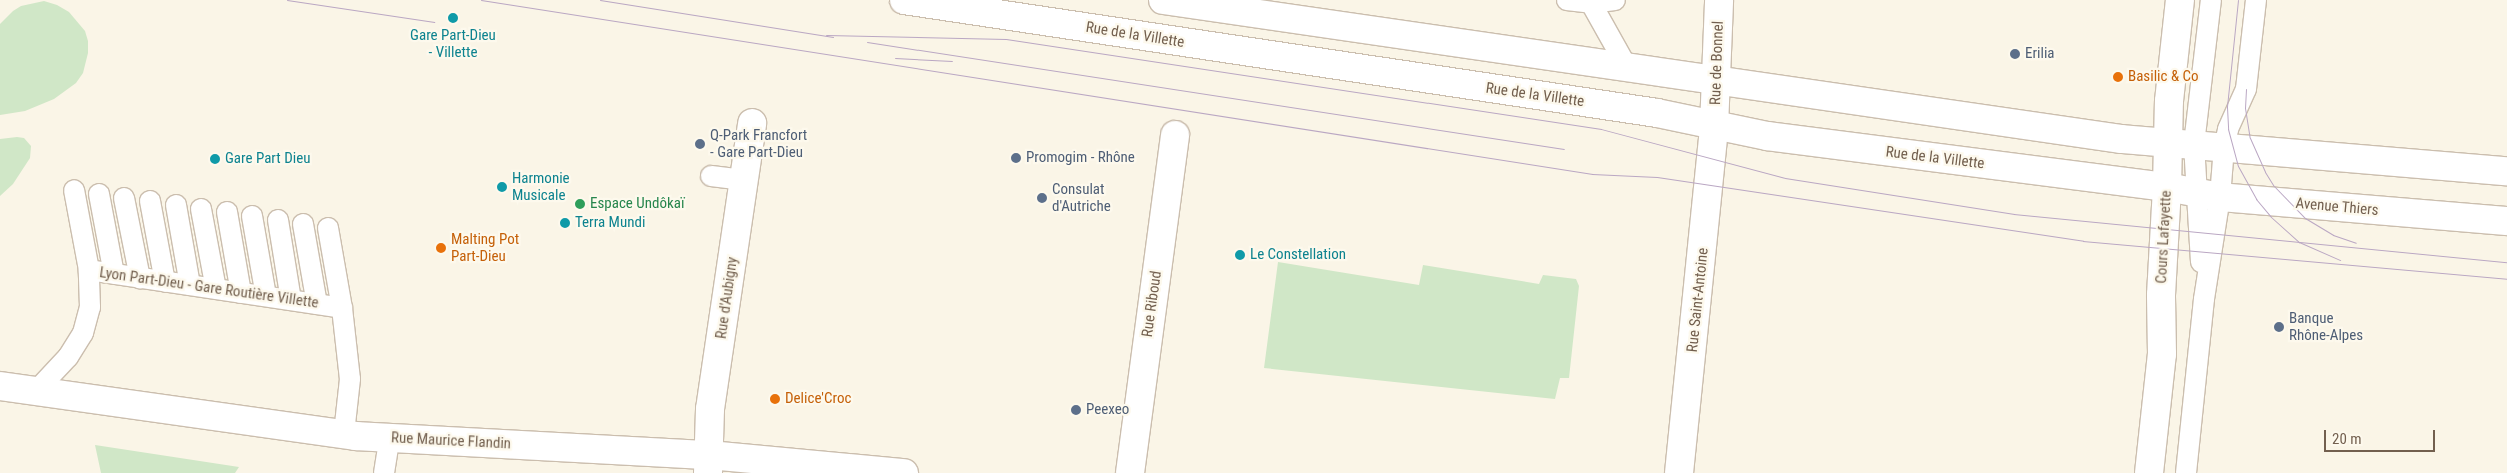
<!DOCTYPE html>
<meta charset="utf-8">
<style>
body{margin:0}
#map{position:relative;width:2507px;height:473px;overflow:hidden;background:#faf5e7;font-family:"Roboto Condensed",sans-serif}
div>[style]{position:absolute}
.green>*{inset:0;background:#d0e7c7}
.roads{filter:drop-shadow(1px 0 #cbbeae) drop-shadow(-1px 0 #cbbeae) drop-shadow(0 1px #cbbeae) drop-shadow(0 -1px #cbbeae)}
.lane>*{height:20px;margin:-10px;padding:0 10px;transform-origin:10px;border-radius:10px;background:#fff}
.street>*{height:28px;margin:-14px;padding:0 14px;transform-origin:14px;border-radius:14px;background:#fff}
.secondary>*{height:28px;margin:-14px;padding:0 14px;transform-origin:14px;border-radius:14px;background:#fff}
.tram>*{height:1px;margin:-0.5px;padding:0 0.5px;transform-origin:0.5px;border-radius:0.5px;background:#baa7c3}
.dots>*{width:14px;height:14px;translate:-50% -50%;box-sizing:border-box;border:2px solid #fdf9ed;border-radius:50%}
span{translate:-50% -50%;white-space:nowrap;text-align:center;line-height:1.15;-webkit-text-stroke:4.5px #fdf9ed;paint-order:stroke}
.culture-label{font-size:15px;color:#0d838f}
.left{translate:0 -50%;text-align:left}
.street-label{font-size:15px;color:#725f4e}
.service-label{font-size:15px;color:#4e5e75}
.food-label{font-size:15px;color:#c56008}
.leisure-label{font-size:15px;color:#27864d}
.scale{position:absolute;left:2324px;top:430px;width:111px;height:22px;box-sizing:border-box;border:2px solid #725f4e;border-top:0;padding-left:6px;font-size:15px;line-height:18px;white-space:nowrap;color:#725f4e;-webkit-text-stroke:4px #fdf9ed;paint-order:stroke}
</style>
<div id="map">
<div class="green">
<i style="clip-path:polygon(44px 1px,57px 5px,69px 12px,85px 31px,88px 41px,88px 53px,83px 73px,76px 83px,54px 99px,25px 111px,0 115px,0 24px,13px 11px,21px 6px)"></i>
<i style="clip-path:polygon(17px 137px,24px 138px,31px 146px,30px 158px,13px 184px,0 196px,0 139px)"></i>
<i style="clip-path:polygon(1278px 262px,1419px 285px,1423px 265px,1539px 284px,1543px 275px,1576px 279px,1579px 286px,1569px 378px,1560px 378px,1555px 399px,1264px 368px)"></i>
<i style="clip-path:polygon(95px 445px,239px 467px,235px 473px,101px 473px)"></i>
</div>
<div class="roads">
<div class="lane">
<i style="left:1567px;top:0;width:24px;rotate:7deg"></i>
<i style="left:1591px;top:3px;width:24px;rotate:-7deg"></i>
<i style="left:1591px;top:3px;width:76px;rotate:60.7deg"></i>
<i style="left:711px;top:176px;width:33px;rotate:7deg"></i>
<i style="left:99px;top:194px;width:81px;rotate:79.4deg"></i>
<i style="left:124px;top:198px;width:82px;rotate:78.7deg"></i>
<i style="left:150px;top:201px;width:82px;rotate:79.5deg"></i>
<i style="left:176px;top:205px;width:81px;rotate:80.1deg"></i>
<i style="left:201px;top:209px;width:81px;rotate:79.4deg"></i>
<i style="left:227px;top:212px;width:82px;rotate:80.2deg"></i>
<i style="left:252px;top:216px;width:81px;rotate:80.1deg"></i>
<i style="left:278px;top:220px;width:81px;rotate:80.8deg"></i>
<i style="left:303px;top:224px;width:81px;rotate:80.1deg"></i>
<i style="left:328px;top:228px;width:81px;rotate:80.1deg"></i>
<i style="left:342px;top:308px;width:71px;rotate:83.6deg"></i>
<i style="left:350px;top:379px;width:54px;rotate:96.3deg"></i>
<i style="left:2201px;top:262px;width:118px;rotate:-93.4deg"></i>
<i style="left:2194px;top:144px;width:145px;rotate:-83.3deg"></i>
<i style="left:89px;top:270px;width:256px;rotate:8.5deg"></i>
<i style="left:37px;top:390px;width:45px;rotate:-46.8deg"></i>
<i style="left:68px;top:357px;width:28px;rotate:-58deg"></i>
<i style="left:83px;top:333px;width:27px;rotate:-75deg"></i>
<i style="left:90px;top:307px;width:37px;rotate:-92deg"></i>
<i style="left:89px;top:270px;width:81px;rotate:-100.6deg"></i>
<i style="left:384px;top:473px;width:24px;rotate:-81deg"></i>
<i style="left:2186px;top:473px;width:175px;rotate:-84.1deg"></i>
<i style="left:2204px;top:299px;width:103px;rotate:-81.1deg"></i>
<i style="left:2220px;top:197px;width:50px;rotate:-85.4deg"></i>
<i style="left:2224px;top:147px;width:18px;rotate:-77deg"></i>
<i style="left:2228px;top:129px;width:44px;rotate:-65.8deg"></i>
<i style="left:2246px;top:89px;width:90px;rotate:-83.6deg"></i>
</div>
<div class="street">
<i style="left:0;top:386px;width:359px;rotate:8deg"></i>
<i style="left:355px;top:436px;width:355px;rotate:3.1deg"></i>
<i style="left:709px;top:455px;width:196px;rotate:5.3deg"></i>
<i style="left:708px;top:473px;width:64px;rotate:-88.2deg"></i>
<i style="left:710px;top:409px;width:289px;rotate:-81.6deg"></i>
<i style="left:1130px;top:473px;width:341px;rotate:-82.4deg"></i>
<i style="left:1679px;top:473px;width:348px;rotate:-84.2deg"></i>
</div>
<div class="secondary">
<i style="left:904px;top:0;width:761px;rotate:8.53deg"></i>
<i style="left:1657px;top:113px;width:112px;rotate:11.8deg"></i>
<i style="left:1767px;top:136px;width:403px;rotate:7.3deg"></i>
<i style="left:2167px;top:187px;width:54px;rotate:10.7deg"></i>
<i style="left:2220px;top:197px;width:288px;rotate:4.8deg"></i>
<i style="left:1163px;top:0;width:969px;rotate:8.25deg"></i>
<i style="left:2122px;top:139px;width:386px;rotate:4.8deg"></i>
<i style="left:1714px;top:127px;width:127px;rotate:-87.7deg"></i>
<i style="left:2149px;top:473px;width:120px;rotate:-83.8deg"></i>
<i style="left:2162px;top:354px;width:59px;rotate:-91deg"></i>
<i style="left:2161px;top:295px;width:108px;rotate:-86.8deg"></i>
<i style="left:2167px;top:187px;width:86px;rotate:-88.7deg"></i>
<i style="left:2169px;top:101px;width:102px;rotate:-83.8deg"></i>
</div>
</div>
<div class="tram">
<i style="left:287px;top:0;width:149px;rotate:8.5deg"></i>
<i style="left:481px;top:0;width:1125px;rotate:8.9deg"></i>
<i style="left:1592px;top:174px;width:65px;rotate:2.6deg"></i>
<i style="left:1657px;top:177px;width:431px;rotate:8.5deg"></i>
<i style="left:2083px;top:241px;width:426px;rotate:5.1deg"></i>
<i style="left:600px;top:0;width:236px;rotate:9deg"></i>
<i style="left:2238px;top:0;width:108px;rotate:95.9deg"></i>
<i style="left:2227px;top:107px;width:22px;rotate:87deg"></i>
<i style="left:2228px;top:129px;width:38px;rotate:75deg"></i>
<i style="left:2238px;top:166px;width:38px;rotate:61deg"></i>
<i style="left:2256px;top:199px;width:23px;rotate:50deg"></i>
<i style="left:2271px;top:217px;width:38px;rotate:42deg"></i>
<i style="left:2299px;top:242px;width:45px;rotate:23.7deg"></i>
<i style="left:826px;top:35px;width:180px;rotate:1.3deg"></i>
<i style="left:1006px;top:39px;width:602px;rotate:8.6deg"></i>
<i style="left:1601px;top:129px;width:190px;rotate:14.9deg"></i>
<i style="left:1785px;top:178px;width:232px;rotate:8.9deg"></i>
<i style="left:2014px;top:214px;width:495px;rotate:5.6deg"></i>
<i style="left:867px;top:42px;width:705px;rotate:8.73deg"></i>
<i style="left:895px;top:58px;width:57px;rotate:3deg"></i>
<i style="left:2246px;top:89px;width:19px;rotate:93deg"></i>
<i style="left:2245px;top:108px;width:30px;rotate:81deg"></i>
<i style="left:2250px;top:138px;width:37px;rotate:66deg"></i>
<i style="left:2265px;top:172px;width:15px;rotate:58deg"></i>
<i style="left:2273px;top:185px;width:46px;rotate:45.9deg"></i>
<i style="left:2305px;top:218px;width:33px;rotate:31deg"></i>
<i style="left:2333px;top:235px;width:24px;rotate:19deg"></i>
</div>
<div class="dots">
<i style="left:453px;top:18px;background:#0f9aa8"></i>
<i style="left:2015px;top:54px;background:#5c6f8a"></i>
<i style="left:2118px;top:77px;background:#e8710a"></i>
<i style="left:700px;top:144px;background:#5c6f8a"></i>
<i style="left:1016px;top:158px;background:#5c6f8a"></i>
<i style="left:215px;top:159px;background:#0f9aa8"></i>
<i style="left:502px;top:187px;background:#0f9aa8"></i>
<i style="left:1042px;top:198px;background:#5c6f8a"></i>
<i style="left:580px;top:204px;background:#2e9e5b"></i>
<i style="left:565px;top:223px;background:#0f9aa8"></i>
<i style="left:441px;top:248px;background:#e8710a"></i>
<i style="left:1240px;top:255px;background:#0f9aa8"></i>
<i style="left:2279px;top:327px;background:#5c6f8a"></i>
<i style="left:775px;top:399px;background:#e8710a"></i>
<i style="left:1076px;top:410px;background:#5c6f8a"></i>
</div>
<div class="culture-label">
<span style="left:453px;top:44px">Gare Part-Dieu<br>- Villette</span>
<span class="left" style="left:225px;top:159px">Gare Part Dieu</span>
<span class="left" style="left:512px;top:187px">Harmonie<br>Musicale</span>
<span class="left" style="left:575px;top:223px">Terra Mundi</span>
<span class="left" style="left:1250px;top:255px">Le Constellation</span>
</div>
<div class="street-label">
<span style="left:1135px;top:35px;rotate:9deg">Rue de la Villette</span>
<span style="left:1717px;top:63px;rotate:-88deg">Rue de Bonnel</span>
<span style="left:1535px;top:95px;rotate:8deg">Rue de la Villette</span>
<span style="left:1935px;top:158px;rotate:7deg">Rue de la Villette</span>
<span style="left:2337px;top:207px;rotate:5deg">Avenue Thiers</span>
<span style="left:2164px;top:237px;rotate:-87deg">Cours Lafayette</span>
<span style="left:209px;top:288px;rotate:8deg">Lyon Part-Dieu - Gare Routière Villette</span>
<span style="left:727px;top:298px;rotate:-82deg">Rue d'Aubigny</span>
<span style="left:1698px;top:300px;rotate:-84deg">Rue Saint-Antoine</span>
<span style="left:1152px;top:304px;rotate:-82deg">Rue Riboud</span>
<span style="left:451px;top:441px;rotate:3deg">Rue Maurice Flandin</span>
</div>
<div class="service-label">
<span class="left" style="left:2025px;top:54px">Erilia</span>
<span class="left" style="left:710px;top:144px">Q-Park Francfort<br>- Gare Part-Dieu</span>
<span class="left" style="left:1026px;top:158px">Promogim - Rhône</span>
<span class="left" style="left:1052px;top:198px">Consulat<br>d'Autriche</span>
<span class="left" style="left:2289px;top:327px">Banque<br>Rhône-Alpes</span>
<span class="left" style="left:1086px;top:410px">Peexeo</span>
</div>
<div class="food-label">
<span class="left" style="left:2128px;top:77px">Basilic &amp; Co</span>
<span class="left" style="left:451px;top:248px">Malting Pot<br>Part-Dieu</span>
<span class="left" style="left:785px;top:399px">Delice'Croc</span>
</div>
<div class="leisure-label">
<span class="left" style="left:590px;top:204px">Espace Undôkaï</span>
</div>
<div class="scale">20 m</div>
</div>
